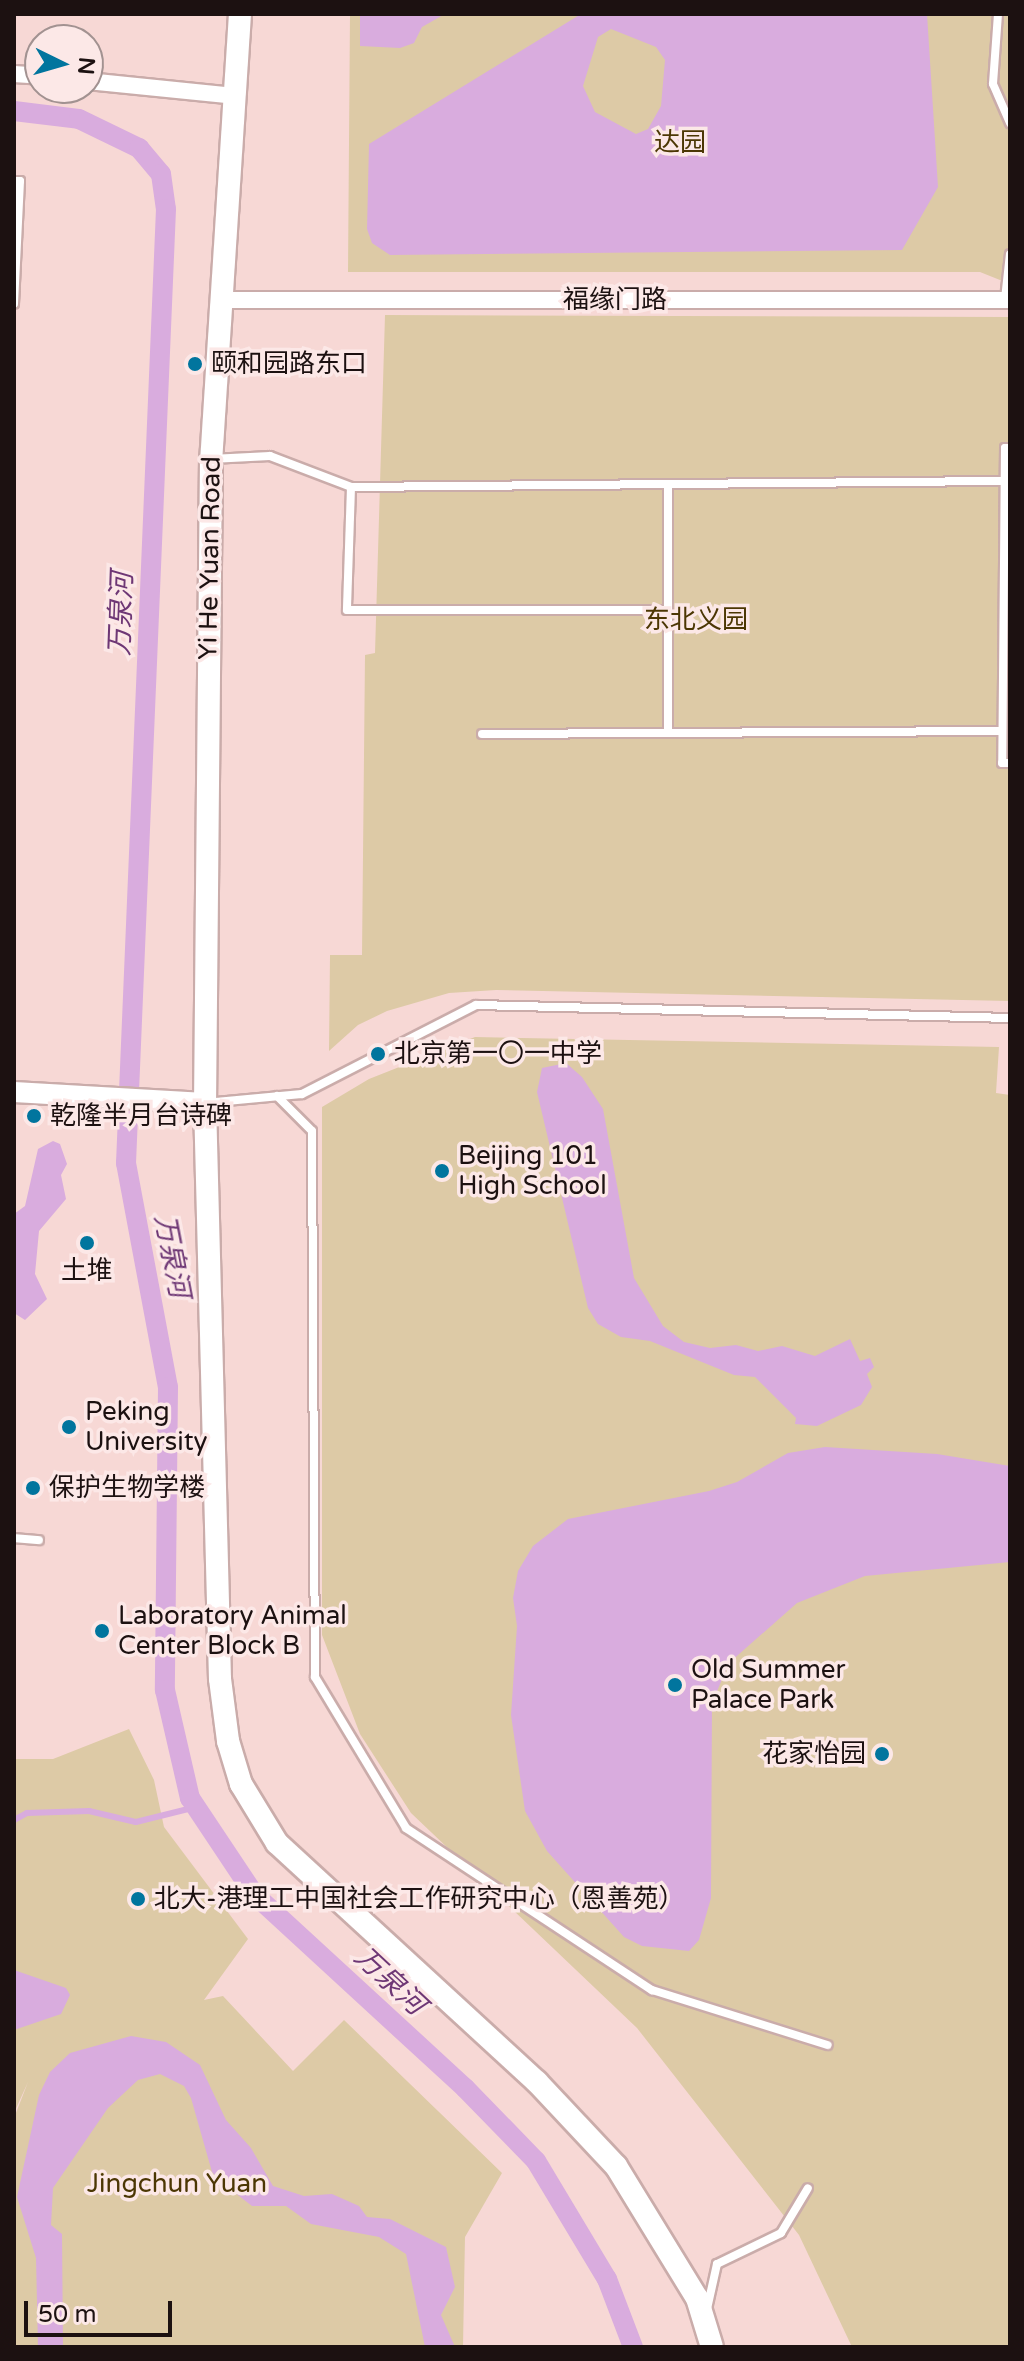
<!DOCTYPE html>
<meta charset="utf-8">
<style>
body{margin:0}
#map{position:relative;width:1024px;height:2361px;overflow:hidden;background:#f7d8d5;font-family:"Varela Round","Noto Sans SC",sans-serif}
div>[style]{position:absolute}
.green>*{inset:0;background:#ddcaa6}
.water>*{inset:0;background:#d9acde}
.stream>*{height:6px;margin:-3px;padding:0 3px;transform-origin:3px;border-radius:3px;background:#d9acde}
.canal>*{height:20px;margin:-10px;padding:0 10px;transform-origin:10px;border-radius:10px;background:#d9acde}
.roads{filter:drop-shadow(2px 0 #caacaa) drop-shadow(-2px 0 #caacaa) drop-shadow(0 2px #caacaa) drop-shadow(0 -2px #caacaa)}
.service>*{height:8px;margin:-4px;padding:0 4px;transform-origin:4px;border-radius:4px;background:#fff}
.minor>*{height:16px;margin:-8px;padding:0 8px;transform-origin:8px;border-radius:8px;background:#fff}
.tertiary>*{height:20px;margin:-10px;padding:0 10px;transform-origin:10px;border-radius:10px;background:#fff}
.secondary>*{height:22px;margin:-11px;padding:0 11px;transform-origin:11px;border-radius:11px;background:#fff}
.dots>*{width:22px;height:22px;translate:-50% -50%;box-sizing:border-box;border:4px solid #fce8e7;border-radius:50%}
span{translate:-50% -50%;white-space:nowrap;text-align:center;line-height:1.15;-webkit-text-stroke:7px #fce8e7;paint-order:stroke}
.park-label{font-size:26px;color:#4c3704}
.street-label{font-size:26px;color:#1c1111}
.poi-label{font-size:26px;color:#1c1111}
.left{translate:0 -50%;text-align:left}
.right{translate:-100% -50%;text-align:right}
.water-label{font-size:28px;color:#6e3775;font-style:italic}
.frame{position:absolute;inset:0;border:16px solid #1c1111;pointer-events:none}
.north{position:absolute;left:24px;top:24px;width:80px;height:80px;box-sizing:border-box;background:#fce8e7;border:2px solid #a29291;border-radius:50%;rotate:95deg;font-size:22px;font-weight:700;line-height:32px;text-align:center;color:#1c1111}
.north::after{content:'';display:block;margin:auto;width:28px;height:36px;background:#01759e;clip-path:polygon(50% 0,100% 100%,50% 72%,0 100%)}
.scale{position:absolute;left:24px;top:2301px;width:148px;height:36px;box-sizing:border-box;border:4px solid #1c1111;border-top:0;padding-left:10px;font-size:24px;line-height:28px;white-space:nowrap;color:#1c1111;-webkit-text-stroke:6px #fce8e7;paint-order:stroke}
</style>
<div id="map">
<div class="green">
<i style="clip-path:polygon(350px 14px,1010px 14px,1010px 284px,980px 272px,348px 272px)"></i>
<i style="clip-path:polygon(385px 315px,1010px 317px,1010px 1001px,496px 990px,449px 993px,387px 1011px,358px 1025px,329px 1051px,330px 955px,362px 955px,365px 655px,375px 653px)"></i>
<i style="clip-path:polygon(475px 1037px,999px 1047px,996px 1093px,1010px 1095px,1010px 2347px,852px 2347px,799px 2235px,637px 2028px,411px 1813px,360px 1734px,322px 1635px,322px 1107px,369px 1079px)"></i>
<i style="clip-path:polygon(129px 1729px,154px 1780px,164px 1827px,248px 1939px,204px 2000px,223px 1996px,293px 2071px,344px 2020px,502px 2173px,465px 2237px,463px 2347px,14px 2347px,14px 2118px,28px 2082px,14px 2113px,14px 1759px,53px 1759px)"></i>
</div>
<div class="water">
<i style="clip-path:polygon(360px 14px,445px 14px,422px 27px,414px 43px,400px 48px,360px 46px)"></i>
<i style="clip-path:polygon(evenodd,581px 14px,927px 14px,938px 187px,902px 250px,390px 255px,372px 243px,367px 229px,369px 144px,581px 14px,611px 29px,656px 47px,665px 60px,661px 106px,648px 129px,636px 134px,595px 112px,583px 86px,598px 37px,611px 29px)"></i>
<i style="clip-path:polygon(566px 1063px,582px 1077px,603px 1109px,634px 1278px,663px 1326px,684px 1342px,710px 1348px,736px 1345px,758px 1351px,782px 1346px,815px 1356px,850px 1339px,860px 1361px,870px 1358px,874px 1367px,867px 1374px,872px 1387px,861px 1405px,817px 1426px,795px 1424px,796px 1418px,755px 1377px,734px 1375px,650px 1341px,621px 1337px,598px 1324px,588px 1308px,537px 1092px,542px 1068px)"></i>
<i style="clip-path:polygon(53px 1141px,60px 1144px,67px 1164px,61px 1175px,66px 1199px,39px 1231px,35px 1274px,47px 1299px,25px 1320px,14px 1313px,14px 1214px,25px 1206px,38px 1149px)"></i>
<i style="clip-path:polygon(825px 1447px,937px 1454px,1010px 1466px,1010px 1562px,865px 1576px,797px 1603px,729px 1663px,712px 1703px,711px 1898px,699px 1940px,689px 1951px,642px 1946px,624px 1937px,547px 1851px,525px 1811px,511px 1715px,517px 1626px,513px 1598px,518px 1571px,533px 1546px,568px 1519px,709px 1491px,737px 1482px,788px 1453px)"></i>
<i style="clip-path:polygon(14px 1970px,66px 1988px,70px 1995px,61px 2014px,14px 2030px)"></i>
<i style="clip-path:polygon(131px 2036px,166px 2042px,200px 2065px,226px 2120px,251px 2148px,273px 2186px,304px 2196px,332px 2194px,359px 2206px,367px 2217px,390px 2219px,446px 2247px,455px 2287px,441px 2315px,455px 2347px,425px 2347px,406px 2254px,379px 2237px,311px 2224px,286px 2206px,252px 2206px,221px 2182px,212px 2172px,191px 2098px,184px 2086px,160px 2074px,138px 2080px,108px 2108px,53px 2188px,51px 2225px,62px 2234px,63px 2347px,38px 2347px,36px 2258px,17px 2197px,39px 2095px,50px 2072px,70px 2053px)"></i>
</div>
<div class="stream">
<i style="left:14px;top:1820px;width:15px;rotate:-28deg"></i>
<i style="left:27px;top:1813px;width:62px;rotate:-1.8deg"></i>
<i style="left:89px;top:1811px;width:48px;rotate:13.2deg"></i>
<i style="left:136px;top:1822px;width:62px;rotate:-14deg"></i>
</div>
<div class="canal">
<i style="left:14px;top:111px;width:65px;rotate:7deg"></i>
<i style="left:79px;top:119px;width:67px;rotate:25.8deg"></i>
<i style="left:139px;top:148px;width:34px;rotate:50deg"></i>
<i style="left:161px;top:174px;width:35px;rotate:82deg"></i>
<i style="left:166px;top:209px;width:955px;rotate:92.4deg"></i>
<i style="left:126px;top:1163px;width:228px;rotate:79.4deg"></i>
<i style="left:168px;top:1387px;width:303px;rotate:90.6deg"></i>
<i style="left:165px;top:1690px;width:111px;rotate:77deg"></i>
<i style="left:190px;top:1798px;width:115px;rotate:56.3deg"></i>
<i style="left:254px;top:1894px;width:287px;rotate:42.6deg"></i>
<i style="left:465px;top:2088px;width:102px;rotate:45.8deg"></i>
<i style="left:536px;top:2161px;width:138px;rotate:59deg"></i>
<i style="left:607px;top:2279px;width:73px;rotate:69.1deg"></i>
</div>
<div class="roads">
<div class="service">
<i style="left:998px;top:14px;width:70px;rotate:94.1deg"></i>
<i style="left:993px;top:84px;width:43px;rotate:66.4deg"></i>
<i style="left:14px;top:181px;width:6px"></i>
<i style="left:20px;top:181px;width:123px;rotate:92.8deg"></i>
<i style="left:1005px;top:299px;width:45px;rotate:-83.7deg"></i>
<i style="left:1010px;top:448px;width:5px;rotate:180deg"></i>
<i style="left:1005px;top:448px;width:315px;rotate:90.5deg"></i>
<i style="left:1002px;top:763px;width:8px"></i>
<i style="left:211px;top:459px;width:59px;rotate:-2.9deg"></i>
<i style="left:270px;top:456px;width:87px;rotate:20.9deg"></i>
<i style="left:351px;top:487px;width:653px;rotate:-0.53deg"></i>
<i style="left:351px;top:487px;width:123px;rotate:91.9deg"></i>
<i style="left:347px;top:610px;width:321px"></i>
<i style="left:668px;top:733px;width:249px;rotate:-90deg"></i>
<i style="left:482px;top:734px;width:520px;rotate:-0.33deg"></i>
<i style="left:277px;top:1096px;width:49px;rotate:45deg"></i>
<i style="left:312px;top:1131px;width:546px;rotate:89.69deg"></i>
<i style="left:315px;top:1677px;width:176px;rotate:58.9deg"></i>
<i style="left:406px;top:1828px;width:295px;rotate:33.4deg"></i>
<i style="left:652px;top:1990px;width:184px;rotate:17.4deg"></i>
<i style="left:205px;top:1103px;width:97px;rotate:-5.3deg"></i>
<i style="left:302px;top:1094px;width:195px;rotate:-27.1deg"></i>
<i style="left:476px;top:1005px;width:534px;rotate:1.39deg"></i>
<i style="left:14px;top:1538px;width:25px;rotate:5deg"></i>
<i style="left:707px;top:2309px;width:46px;rotate:-77.5deg"></i>
<i style="left:717px;top:2264px;width:71px;rotate:-25.8deg"></i>
<i style="left:781px;top:2233px;width:52px;rotate:-59deg"></i>
</div>
<div class="minor">
<i style="left:14px;top:74px;width:26px;rotate:4deg"></i>
<i style="left:88px;top:81px;width:149px;rotate:5.8deg"></i>
<i style="left:220px;top:300px;width:790px"></i>
</div>
<div class="tertiary">
<i style="left:14px;top:1092px;width:191px;rotate:3.3deg"></i>
</div>
<div class="secondary">
<i style="left:240px;top:14px;width:446px;rotate:93.7deg"></i>
<i style="left:211px;top:459px;width:644px;rotate:90.53deg"></i>
<i style="left:205px;top:1103px;width:576px;rotate:88.51deg"></i>
<i style="left:220px;top:1679px;width:63px;rotate:82.6deg"></i>
<i style="left:228px;top:1741px;width:45px;rotate:73.2deg"></i>
<i style="left:241px;top:1784px;width:69px;rotate:58.6deg"></i>
<i style="left:277px;top:1843px;width:353px;rotate:42.6deg"></i>
<i style="left:537px;top:2082px;width:115px;rotate:46.8deg"></i>
<i style="left:616px;top:2166px;width:155px;rotate:58.5deg"></i>
<i style="left:697px;top:2298px;width:51px;rotate:73deg"></i>
</div>
</div>
<div class="dots">
<i style="left:195px;top:364px;background:#01759e"></i>
<i style="left:378px;top:1054px;background:#01759e"></i>
<i style="left:34px;top:1116px;background:#01759e"></i>
<i style="left:442px;top:1171px;background:#01759e"></i>
<i style="left:87px;top:1243px;background:#01759e"></i>
<i style="left:69px;top:1427px;background:#01759e"></i>
<i style="left:33px;top:1488px;background:#01759e"></i>
<i style="left:102px;top:1631px;background:#01759e"></i>
<i style="left:675px;top:1685px;background:#01759e"></i>
<i style="left:882px;top:1754px;background:#01759e"></i>
<i style="left:138px;top:1899px;background:#01759e"></i>
</div>
<div class="park-label">
<span style="left:680px;top:143px">达园</span>
<span style="left:696px;top:620px">东北义园</span>
<span style="left:177px;top:2184px">Jingchun Yuan</span>
</div>
<div class="street-label">
<span style="left:615px;top:300px">福缘门路</span>
<span style="left:210px;top:558px;rotate:-89deg">Yi He Yuan Road</span>
</div>
<div class="poi-label">
<span class="left" style="left:211px;top:364px">颐和园路东口</span>
<span class="left" style="left:394px;top:1054px">北京第一〇一中学</span>
<span class="left" style="left:50px;top:1116px">乾隆半月台诗碑</span>
<span class="left" style="left:458px;top:1171px">Beijing 101<br>High School</span>
<span style="left:87px;top:1271px">土堆</span>
<span class="left" style="left:85px;top:1427px">Peking<br>University</span>
<span class="left" style="left:49px;top:1488px">保护生物学楼</span>
<span class="left" style="left:118px;top:1631px">Laboratory Animal<br>Center Block B</span>
<span class="left" style="left:691px;top:1685px">Old Summer<br>Palace Park</span>
<span class="right" style="left:866px;top:1754px">花家怡园</span>
<span class="left" style="left:154px;top:1899px">北大-港理工中国社会工作研究中心（恩善苑）</span>
</div>
<div class="water-label">
<span style="left:121px;top:614px;rotate:-88deg">万泉河</span>
<span style="left:172px;top:1256px;rotate:79deg">万泉河</span>
<span style="left:390px;top:1981px;rotate:43deg">万泉河</span>
</div>
<div class="frame"></div>
<div class="north">N</div>
<div class="scale">50 m</div>
</div>
